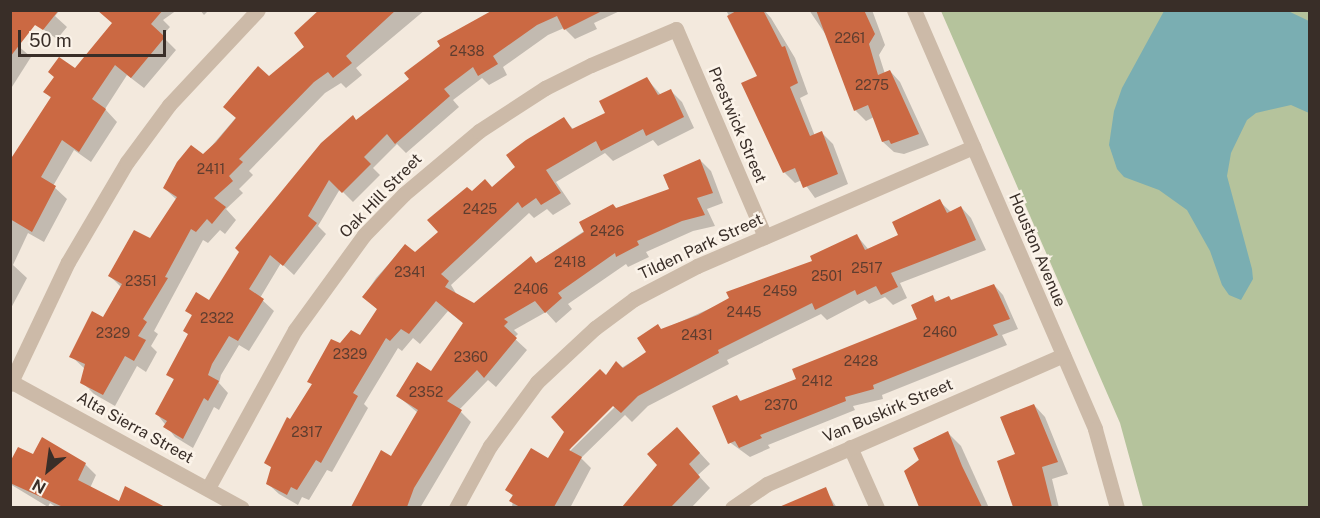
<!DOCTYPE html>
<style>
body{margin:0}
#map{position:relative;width:1320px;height:518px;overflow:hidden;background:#f3e9dd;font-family:"Public Sans",sans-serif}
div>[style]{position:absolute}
.green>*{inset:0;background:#b5c39c}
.water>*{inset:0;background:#7aaeb2}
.shadow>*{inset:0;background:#0003}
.building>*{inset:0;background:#cb6943}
.street>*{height:15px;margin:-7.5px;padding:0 7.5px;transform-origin:7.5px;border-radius:7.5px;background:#ccbaa8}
span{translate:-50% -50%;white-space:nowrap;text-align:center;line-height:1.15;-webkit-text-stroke:5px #fbf3e9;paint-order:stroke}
.number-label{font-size:14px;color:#5e3d2f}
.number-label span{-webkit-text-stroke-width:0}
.street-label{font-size:16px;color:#392e28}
.frame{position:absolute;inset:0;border:12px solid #392e28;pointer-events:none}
.north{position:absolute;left:18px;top:440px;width:60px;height:60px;-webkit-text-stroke:4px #fbf3e9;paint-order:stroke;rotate:209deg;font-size:16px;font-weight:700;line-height:24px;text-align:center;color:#392e28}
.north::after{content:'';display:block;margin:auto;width:21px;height:27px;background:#392e28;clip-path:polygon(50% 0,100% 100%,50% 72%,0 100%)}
.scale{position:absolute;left:18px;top:30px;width:148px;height:27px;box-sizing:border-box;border:3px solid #392e28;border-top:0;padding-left:8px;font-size:18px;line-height:21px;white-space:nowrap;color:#392e28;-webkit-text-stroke:4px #fbf3e9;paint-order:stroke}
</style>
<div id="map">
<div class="green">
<i style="clip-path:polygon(941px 11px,1309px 11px,1309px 507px,1143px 507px,1120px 423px)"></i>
</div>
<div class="water">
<i style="clip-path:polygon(1164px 11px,1288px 11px,1309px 21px,1309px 113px,1291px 105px,1256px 113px,1247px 120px,1231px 153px,1227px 176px,1252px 269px,1253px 279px,1241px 300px,1229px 295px,1222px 285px,1210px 251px,1187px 210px,1159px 190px,1124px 177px,1117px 169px,1109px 145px,1114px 111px,1122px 88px)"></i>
</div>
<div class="shadow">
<i style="clip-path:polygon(16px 10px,60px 10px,55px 16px,67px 27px,57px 39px)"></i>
<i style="clip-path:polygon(107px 10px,177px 10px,163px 20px,170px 27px,162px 36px,176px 50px,144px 88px,127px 75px,105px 109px,117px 122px,91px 162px,74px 150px,53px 186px,67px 199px,44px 242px,28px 233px,13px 265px,27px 278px,10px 310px,10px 164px,52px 99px,45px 92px,75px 70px,113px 24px)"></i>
<i style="clip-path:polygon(200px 10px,209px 10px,204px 15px)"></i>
<i style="clip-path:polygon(345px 10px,425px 10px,356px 68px,362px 75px,346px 88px,341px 83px,325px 93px,249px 171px,253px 175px,239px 189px,243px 193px,226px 209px,236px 220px,225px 234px,220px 230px,208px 243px,203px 240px,154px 331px,158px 334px,151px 346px,157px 352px,146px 372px,137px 366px,115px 406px,94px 394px,82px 382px,85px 369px,71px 356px,104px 319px,122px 288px,110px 276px,150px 240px,177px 200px,164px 188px,203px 156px,269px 79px)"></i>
<i style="clip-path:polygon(497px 10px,622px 10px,594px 23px,597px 29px,575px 39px,564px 28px,548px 35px,503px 67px,507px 75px,489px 85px,482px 78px,453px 100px,459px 107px,406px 153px,397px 144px,373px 168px,380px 175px,353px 202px,340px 189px,318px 226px,326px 234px,294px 275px,281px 263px,260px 298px,274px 311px,249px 351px,239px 345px,221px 375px,219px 383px,228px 393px,219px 410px,214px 407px,193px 448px,175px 437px,157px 414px,175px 381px,168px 374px,189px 335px,193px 317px,187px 310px,210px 302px,241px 252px,237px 248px,261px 216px,264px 218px,357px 121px,411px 79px,442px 46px,439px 41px)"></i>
<i style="clip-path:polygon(720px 10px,764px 10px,771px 18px,795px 58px,808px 94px,800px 98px,815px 136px,822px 133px,833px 144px,848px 184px,815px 198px,802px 180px,795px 183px,784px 172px,759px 77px,727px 12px)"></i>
<i style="clip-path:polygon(809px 10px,872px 10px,885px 45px,879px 55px,885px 74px,890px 71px,900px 82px,929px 145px,904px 154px,894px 152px,883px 142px,874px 117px,866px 121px,855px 110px,828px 38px)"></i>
<i style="clip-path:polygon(10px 39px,31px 57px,10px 90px)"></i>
<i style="clip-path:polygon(647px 79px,661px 95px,671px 91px,682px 102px,694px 128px,658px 146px,653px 140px,613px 161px,605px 153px,556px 182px,571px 204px,553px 215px,547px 209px,534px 218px,529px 213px,451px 285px,457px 295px,474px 305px,617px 209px,671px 190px,700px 160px,711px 171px,723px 203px,707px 209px,715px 226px,693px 231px,646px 252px,649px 257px,628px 267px,626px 264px,568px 304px,572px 309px,556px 323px,546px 312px,514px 330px,518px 334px,514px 338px,527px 350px,496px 387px,488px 380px,459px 410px,471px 422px,420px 508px,354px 508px,381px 452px,391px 458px,418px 413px,398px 396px,431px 373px,464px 324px,448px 311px,420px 344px,413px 338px,402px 351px,398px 348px,364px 404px,368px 408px,332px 472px,327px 470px,309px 500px,302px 497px,298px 505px,279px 494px,268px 484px,272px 468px,266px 462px,313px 385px,309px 382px,341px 345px,360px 337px,378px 310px,364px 296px,376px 278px,405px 246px,415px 254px,440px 232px,472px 193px,493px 189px,518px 168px,564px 119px,574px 130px,607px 114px)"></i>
<i style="clip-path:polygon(evenodd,939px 201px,951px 212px,961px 207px,971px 218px,986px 250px,900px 283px,907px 298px,893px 305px,885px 297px,869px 304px,865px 300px,827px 320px,821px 314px,727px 360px,729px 364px,648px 406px,632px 422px,625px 415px,581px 458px,591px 468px,570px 508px,512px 508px,513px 496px,507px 490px,549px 460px,606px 377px,648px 352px,662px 330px,814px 262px,857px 236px,869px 250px,900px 236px,939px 201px,618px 399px,620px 402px,569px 452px,572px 445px,618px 399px)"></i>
<i style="clip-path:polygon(994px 285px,1003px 295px,1018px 329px,1002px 335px,1007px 345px,882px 395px,883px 399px,853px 406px,855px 410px,768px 445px,770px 448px,750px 457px,728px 441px,736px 396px,742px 402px,797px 380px,919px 320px,932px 296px,938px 302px,949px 297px,953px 302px)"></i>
<i style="clip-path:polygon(1034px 405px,1045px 417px,1068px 474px,1052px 479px,1059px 508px,1020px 508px,1011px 498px,1017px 455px)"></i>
<i style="clip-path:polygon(948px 433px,961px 446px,989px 508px,921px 508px,906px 471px)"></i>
<i style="clip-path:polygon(688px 440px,710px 464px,698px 475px,710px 488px,691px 508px,624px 508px,659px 465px)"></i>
<i style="clip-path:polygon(34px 456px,85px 464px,96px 475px,90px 488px,119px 503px,126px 488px,162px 508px,57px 508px,50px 503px,48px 507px,10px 484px,10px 465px)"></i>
<i style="clip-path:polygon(825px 489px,837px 508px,796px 508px,794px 503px)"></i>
</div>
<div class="building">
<i style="clip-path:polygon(10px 10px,59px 10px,43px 30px,35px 25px,10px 57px)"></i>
<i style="clip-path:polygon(97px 10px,163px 10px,151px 24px,165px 37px,131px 78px,115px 65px,92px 99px,106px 109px,79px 152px,62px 140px,41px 177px,56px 186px,32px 232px,10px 219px,10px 160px,51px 97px,43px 92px,54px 77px,48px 72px,59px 57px,75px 68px,112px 23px)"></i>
<i style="clip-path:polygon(319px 10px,396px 10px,346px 56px,352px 63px,333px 78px,328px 72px,314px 82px,239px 159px,243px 162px,229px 176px,233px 181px,214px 198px,226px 207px,212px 224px,207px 219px,196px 232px,191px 229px,165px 277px,168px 278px,143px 319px,147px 322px,138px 336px,146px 340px,134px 361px,125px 356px,103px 395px,80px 383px,85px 364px,69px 357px,92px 311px,103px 317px,122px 284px,108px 276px,134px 230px,150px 238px,177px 197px,163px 188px,177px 162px,191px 145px,203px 154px,216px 142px,236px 118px,223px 107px,258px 66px,269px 76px,304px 47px,294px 33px)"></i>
<i style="clip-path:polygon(493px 10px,604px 10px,564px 30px,557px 16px,537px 25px,493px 56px,498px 64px,478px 76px,473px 67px,444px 89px,450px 96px,395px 144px,387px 134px,364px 157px,371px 164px,342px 193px,329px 180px,308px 216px,317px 223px,283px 266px,270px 255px,249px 289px,264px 299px,238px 341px,229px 336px,212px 364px,208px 375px,219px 381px,208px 401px,204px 398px,183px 439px,163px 427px,167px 421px,155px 414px,174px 379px,166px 375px,188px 334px,183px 331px,192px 315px,185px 311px,196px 292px,209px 300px,239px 252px,235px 248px,321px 143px,353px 115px,356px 120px,409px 79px,404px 73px,440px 46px,437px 41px)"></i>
<i style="clip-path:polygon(738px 10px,763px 10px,782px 47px,785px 46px,798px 83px,790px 87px,810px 136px,822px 131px,838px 174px,803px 188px,795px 168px,783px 173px,741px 83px,757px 76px,727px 16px)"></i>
<i style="clip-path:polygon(816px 10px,864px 10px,875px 34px,869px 44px,878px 75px,890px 70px,919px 134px,891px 144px,889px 140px,882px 142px,868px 105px,854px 111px)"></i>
<i style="clip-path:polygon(647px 77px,658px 95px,671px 89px,684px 117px,646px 136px,643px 129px,601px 151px,596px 141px,546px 170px,561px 193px,541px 205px,536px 198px,522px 208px,518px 202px,441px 274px,449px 281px,445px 287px,474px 303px,531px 256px,536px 263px,584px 232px,579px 222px,613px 204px,616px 208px,669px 189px,663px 175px,700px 159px,713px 193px,697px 198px,705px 215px,682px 221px,637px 241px,639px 245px,616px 257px,615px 253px,558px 293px,562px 298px,545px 313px,535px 301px,504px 319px,508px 322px,504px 326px,517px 338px,484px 378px,477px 370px,447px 401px,462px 410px,414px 488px,407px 507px,351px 507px,381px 450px,391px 456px,418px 410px,396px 396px,417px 362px,431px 371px,463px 323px,436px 301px,409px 334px,401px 329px,390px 341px,386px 338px,353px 393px,358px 396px,321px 463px,316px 460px,297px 490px,291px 487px,287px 495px,266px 484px,271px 467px,264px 463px,287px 417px,290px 419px,312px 384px,307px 382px,331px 339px,340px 343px,351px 330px,360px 335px,377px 309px,362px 297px,405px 244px,415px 252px,438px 232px,427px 220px,467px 187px,472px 191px,485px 179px,492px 187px,515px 167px,506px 155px,526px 140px,564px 117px,572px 129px,605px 113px,599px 101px)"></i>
<i style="clip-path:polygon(940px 199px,947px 213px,961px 206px,976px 240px,891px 273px,898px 287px,881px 295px,876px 286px,857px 295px,855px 290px,815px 310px,812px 303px,718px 350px,719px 353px,638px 396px,621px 413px,613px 406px,569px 450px,582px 457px,554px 507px,520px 507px,509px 501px,513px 495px,505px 490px,531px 448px,548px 458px,564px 432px,551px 417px,600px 369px,606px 375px,616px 361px,623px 368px,646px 352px,637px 338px,658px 324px,661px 329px,698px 315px,729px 298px,726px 292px,812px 261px,810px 256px,857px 234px,865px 250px,898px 235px,892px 222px)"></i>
<i style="clip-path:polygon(994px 284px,1010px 319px,993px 325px,998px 335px,873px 385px,874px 389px,845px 397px,846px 401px,760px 435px,762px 438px,739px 448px,735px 441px,728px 444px,712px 406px,737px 395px,740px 401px,796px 379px,792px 369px,917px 319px,911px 305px,933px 295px,935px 302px,949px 296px,951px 300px)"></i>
<i style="clip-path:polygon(1034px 404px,1058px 462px,1042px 467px,1052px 507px,1013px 507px,997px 461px,1015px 454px,1000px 417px)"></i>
<i style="clip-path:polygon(677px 427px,700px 453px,689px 464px,700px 477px,671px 507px,622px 507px,657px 465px,647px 454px)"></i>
<i style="clip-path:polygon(948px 431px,962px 466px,982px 507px,919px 507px,904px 471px,919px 460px,913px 448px)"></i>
<i style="clip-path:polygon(42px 437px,86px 463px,78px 480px,119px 501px,125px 486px,165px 507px,63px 507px,10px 483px,10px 462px,18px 447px,33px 454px)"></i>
<i style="clip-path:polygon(826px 487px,834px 507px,779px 507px)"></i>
</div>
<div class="street">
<i style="left:914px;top:10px;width:456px;rotate:66.6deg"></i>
<i style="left:1095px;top:429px;width:82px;rotate:74.4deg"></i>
<i style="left:10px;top:381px;width:264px;rotate:28.7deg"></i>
<i style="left:10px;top:384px;width:135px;rotate:-64.6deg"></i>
<i style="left:68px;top:262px;width:116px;rotate:-59.5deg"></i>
<i style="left:127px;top:162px;width:71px;rotate:-53.6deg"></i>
<i style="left:169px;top:105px;width:130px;rotate:-46.9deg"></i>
<i style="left:850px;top:447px;width:67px;rotate:66.1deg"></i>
<i style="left:208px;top:488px;width:180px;rotate:-61.2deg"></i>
<i style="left:295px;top:330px;width:117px;rotate:-54deg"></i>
<i style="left:364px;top:235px;width:57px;rotate:-45.7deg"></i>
<i style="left:404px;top:194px;width:98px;rotate:-40deg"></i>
<i style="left:479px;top:131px;width:79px;rotate:-33.1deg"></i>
<i style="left:545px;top:88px;width:51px;rotate:-26.6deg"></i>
<i style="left:591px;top:65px;width:92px;rotate:-23deg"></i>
<i style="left:676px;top:29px;width:226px;rotate:66.8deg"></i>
<i style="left:456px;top:508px;width:71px;rotate:-61.3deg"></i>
<i style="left:490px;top:446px;width:79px;rotate:-53.7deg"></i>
<i style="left:537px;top:382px;width:79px;rotate:-43deg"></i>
<i style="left:595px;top:328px;width:49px;rotate:-36.6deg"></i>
<i style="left:634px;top:299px;width:71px;rotate:-27.6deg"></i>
<i style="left:697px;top:266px;width:301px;rotate:-23.3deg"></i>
<i style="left:732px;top:508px;width:42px;rotate:-34.4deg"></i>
<i style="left:767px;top:484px;width:323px;rotate:-23.5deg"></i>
</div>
<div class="number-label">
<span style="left:850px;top:38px">2261</span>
<span style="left:467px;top:51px">2438</span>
<span style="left:872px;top:85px">2275</span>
<span style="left:211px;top:169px">2411</span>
<span style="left:480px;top:209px">2425</span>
<span style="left:607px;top:231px">2426</span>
<span style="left:570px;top:262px">2418</span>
<span style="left:867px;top:268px">2517</span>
<span style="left:410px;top:272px">2341</span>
<span style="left:827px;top:276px">2501</span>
<span style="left:141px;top:281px">2351</span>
<span style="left:531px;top:289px">2406</span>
<span style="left:780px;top:291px">2459</span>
<span style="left:744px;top:312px">2445</span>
<span style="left:217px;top:318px">2322</span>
<span style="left:940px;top:332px">2460</span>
<span style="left:113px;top:333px">2329</span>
<span style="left:697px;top:335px">2431</span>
<span style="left:350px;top:354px">2329</span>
<span style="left:471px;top:357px">2360</span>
<span style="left:861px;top:361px">2428</span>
<span style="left:817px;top:381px">2412</span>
<span style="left:426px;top:392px">2352</span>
<span style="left:781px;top:405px">2370</span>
<span style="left:307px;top:432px">2317</span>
</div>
<div class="street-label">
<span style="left:737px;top:125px;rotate:67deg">Prestwick Street</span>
<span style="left:381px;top:196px;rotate:-46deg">Oak Hill Street</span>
<span style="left:701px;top:247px;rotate:-25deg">Tilden Park Street</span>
<span style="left:1037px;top:250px;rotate:67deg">Houston Avenue</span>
<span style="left:888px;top:411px;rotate:-23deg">Van Buskirk Street</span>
<span style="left:135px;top:428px;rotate:29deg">Alta Sierra Street</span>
</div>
<div class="frame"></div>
<div class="north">N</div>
<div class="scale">50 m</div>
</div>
